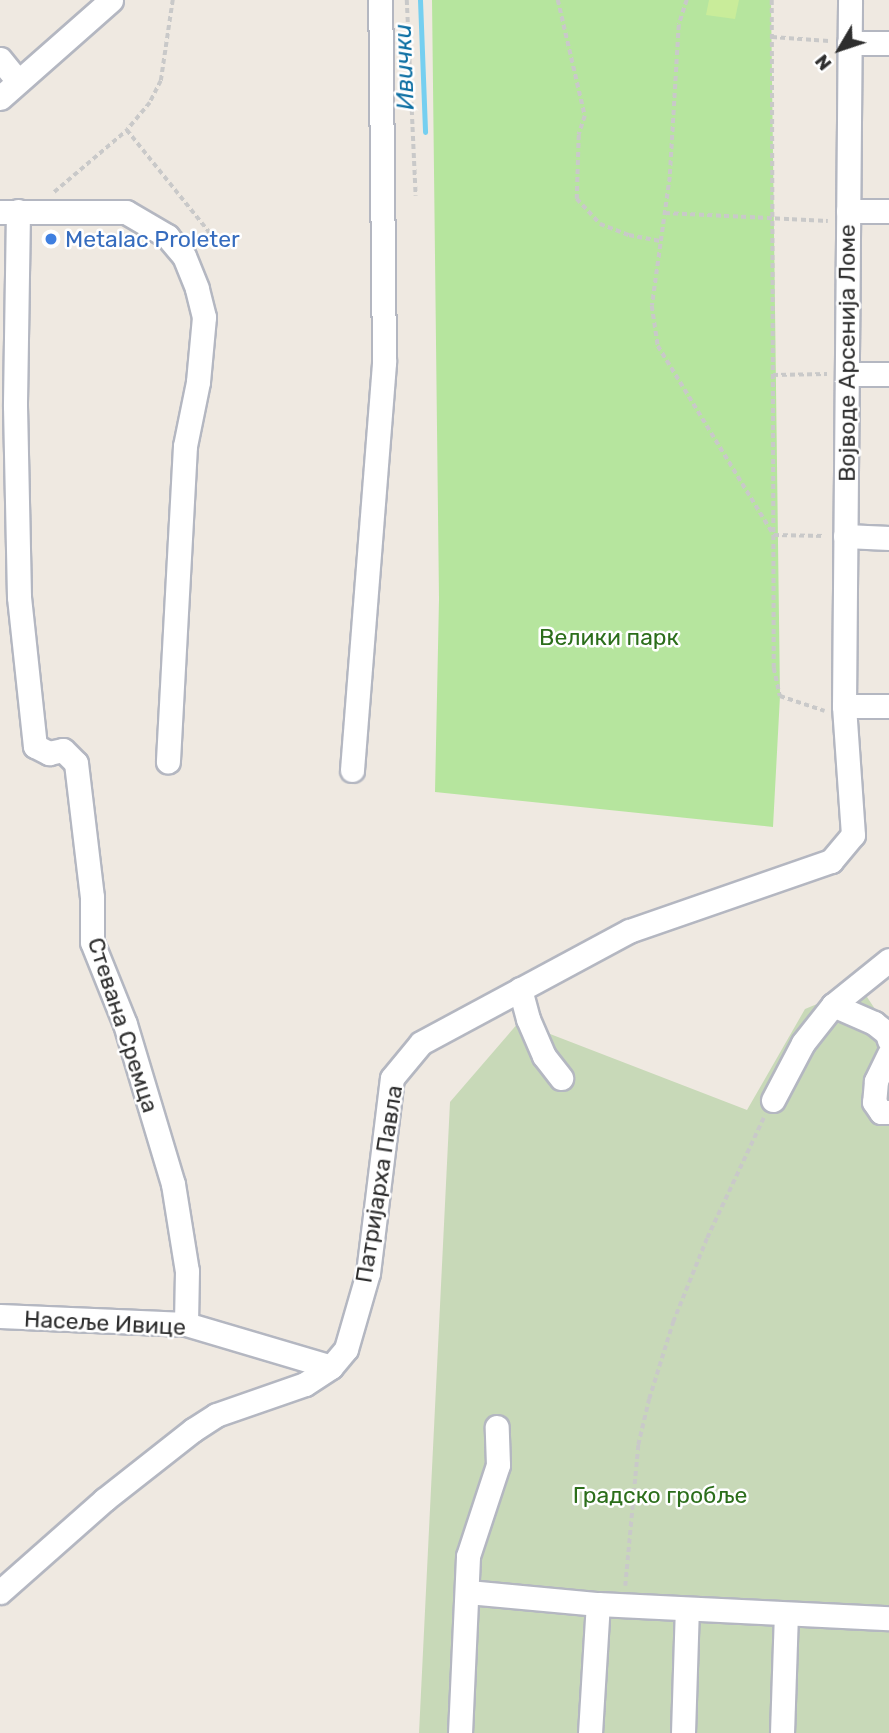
<!DOCTYPE html>
<meta charset="utf-8">
<style>
body{margin:0}
#map{position:relative;width:889px;height:1733px;overflow:hidden;background:#efe9e1;font-family:Rubik,sans-serif}
div>[style]{position:absolute}
.green>*{inset:0;background:#b6e59e}
.cemetery>*{inset:0;background:#c8d9b8}
.pitch>*{inset:0;background:#c9ec9a}
.stream>*{height:5px;margin:-2.5px;padding:0 2.5px;transform-origin:2.5px;border-radius:2.5px;background:#75cff0}
.path>*{height:3.5px;margin-top:-1.75px;transform-origin:0;background:repeating-linear-gradient(90deg,#c9c9c9 0 5px,transparent 0 8.5px)}
.roads{filter:drop-shadow(2px 0 #b4b7c1) drop-shadow(-2px 0 #b4b7c1) drop-shadow(0 2px #b4b7c1) drop-shadow(0 -2px #b4b7c1)}
.minor>*{height:23px;margin:-11.5px;padding:0 11.5px;transform-origin:11.5px;border-radius:11.5px;background:#fff}
.dots>*{width:19px;height:19px;translate:-50% -50%;box-sizing:border-box;border:4px solid #fff;border-radius:50%}
span{translate:-50% -50%;white-space:nowrap;text-align:center;line-height:1.15;-webkit-text-stroke:5px #fff;paint-order:stroke}
.shop-label{font-size:23px;color:#366cbe}
.left{translate:0 -50%;text-align:left}
.street-label{font-size:23px;color:#2e2e2e}
.park-label{font-size:23px;color:#2c6e1b}
.water-label{font-size:24px;color:#0d6fa3;font-style:italic}
.north{position:absolute;left:805px;top:14px;width:70px;height:70px;-webkit-text-stroke:5px #fff;paint-order:stroke;rotate:231deg;font-size:19px;font-weight:700;line-height:28px;text-align:center;color:#2e2e2e}
.north::after{content:'';display:block;margin:auto;width:24px;height:32px;background:#2e2e2e;clip-path:polygon(50% 0,100% 100%,50% 72%,0 100%)}
</style>
<div id="map">
<div class="green">
<i style="clip-path:polygon(432px 0,771px 0,780px 696px,773px 827px,435px 792px,439px 599px)"></i>
</div>
<div class="cemetery">
<i style="clip-path:polygon(851px 990px,867px 997px,889px 1030px,889px 1733px,419px 1733px,450px 1102px,519px 1022px,747px 1110px,805px 1009px)"></i>
</div>
<div class="pitch">
<i style="clip-path:polygon(709px 0,739px 0,735px 19px,706px 15px)"></i>
</div>
<div class="stream">
<i style="left:420px;top:0;width:132px;rotate:87.8deg"></i>
</div>
<div class="path">
<i style="left:173px;top:0;width:82px;rotate:98.4deg"></i>
<i style="left:161px;top:81px;width:25px;rotate:117deg"></i>
<i style="left:150px;top:103px;width:35px;rotate:130deg"></i>
<i style="left:127px;top:130px;width:132px;rotate:51.1deg"></i>
<i style="left:210px;top:233px;width:15px;rotate:138deg"></i>
<i style="left:407px;top:0;width:196px;rotate:87.4deg"></i>
<i style="left:558px;top:0;width:119px;rotate:76.9deg"></i>
<i style="left:585px;top:116px;width:20px;rotate:108deg"></i>
<i style="left:579px;top:135px;width:64px;rotate:91.8deg"></i>
<i style="left:577px;top:199px;width:34px;rotate:47deg"></i>
<i style="left:600px;top:224px;width:31px;rotate:21deg"></i>
<i style="left:629px;top:235px;width:33px;rotate:11deg"></i>
<i style="left:687px;top:0;width:26px;rotate:108deg"></i>
<i style="left:679px;top:25px;width:152px;rotate:93.4deg"></i>
<i style="left:670px;top:177px;width:130px;rotate:97.9deg"></i>
<i style="left:652px;top:306px;width:40px;rotate:81.5deg"></i>
<i style="left:658px;top:346px;width:222px;rotate:58.5deg"></i>
<i style="left:774px;top:535px;width:51px;rotate:1.1deg"></i>
<i style="left:772px;top:0;width:668px;rotate:89.83deg"></i>
<i style="left:774px;top:668px;width:29px;rotate:78deg"></i>
<i style="left:780px;top:696px;width:47px;rotate:18.4deg"></i>
<i style="left:772px;top:37px;width:57px;rotate:4deg"></i>
<i style="left:54px;top:192px;width:96px;rotate:-40.3deg"></i>
<i style="left:665px;top:213px;width:163px;rotate:2.8deg"></i>
<i style="left:773px;top:375px;width:54px;rotate:-1.1deg"></i>
<i style="left:625px;top:1586px;width:142px;rotate:-84.7deg"></i>
<i style="left:638px;top:1445px;width:47px;rotate:-76.6deg"></i>
<i style="left:649px;top:1399px;width:81px;rotate:-72.7deg"></i>
<i style="left:673px;top:1322px;width:91px;rotate:-68deg"></i>
<i style="left:707px;top:1238px;width:136px;rotate:-64.8deg"></i>
</div>
<div class="roads">
<div class="minor">
<i style="left:849px;top:43px;width:40px"></i>
<i style="left:0;top:59px;width:28px;rotate:51deg"></i>
<i style="left:0;top:98px;width:148px;rotate:-41.4deg"></i>
<i style="left:18px;top:211px;width:195px;rotate:90.9deg"></i>
<i style="left:15px;top:406px;width:191px;rotate:88.8deg"></i>
<i style="left:19px;top:597px;width:150px;rotate:83.9deg"></i>
<i style="left:35px;top:746px;width:16px;rotate:27deg"></i>
<i style="left:49px;top:753px;width:14px;rotate:-12deg"></i>
<i style="left:63px;top:750px;width:18px;rotate:45deg"></i>
<i style="left:76px;top:763px;width:135px;rotate:83.2deg"></i>
<i style="left:92px;top:897px;width:45px;rotate:90deg"></i>
<i style="left:92px;top:942px;width:88px;rotate:68.1deg"></i>
<i style="left:125px;top:1024px;width:167px;rotate:73.3deg"></i>
<i style="left:173px;top:1184px;width:88px;rotate:80.9deg"></i>
<i style="left:187px;top:1271px;width:53px;rotate:91.1deg"></i>
<i style="left:848px;top:211px;width:41px"></i>
<i style="left:0;top:212px;width:126px"></i>
<i style="left:126px;top:212px;width:48px;rotate:30.3deg"></i>
<i style="left:167px;top:236px;width:26px;rotate:50deg"></i>
<i style="left:184px;top:256px;width:35px;rotate:68deg"></i>
<i style="left:197px;top:289px;width:29px;rotate:76deg"></i>
<i style="left:204px;top:317px;width:65px;rotate:95.3deg"></i>
<i style="left:198px;top:382px;width:65px;rotate:101.5deg"></i>
<i style="left:185px;top:446px;width:316px;rotate:93.1deg"></i>
<i style="left:847px;top:374px;width:42px"></i>
<i style="left:845px;top:536px;width:44px;rotate:2.6deg"></i>
<i style="left:844px;top:706px;width:45px"></i>
<i style="left:352px;top:770px;width:409px;rotate:-85.5deg"></i>
<i style="left:384px;top:362px;width:362px;rotate:-90.6deg"></i>
<i style="left:889px;top:960px;width:72px;rotate:141.2deg"></i>
<i style="left:833px;top:1005px;width:45px;rotate:23.7deg"></i>
<i style="left:874px;top:1023px;width:16px;rotate:38deg"></i>
<i style="left:887px;top:1033px;width:7px;rotate:74deg"></i>
<i style="left:520px;top:989px;width:31px;rotate:75deg"></i>
<i style="left:528px;top:1019px;width:40px;rotate:66.6deg"></i>
<i style="left:544px;top:1056px;width:28px;rotate:52deg"></i>
<i style="left:889px;top:1054px;width:30px;rotate:116deg"></i>
<i style="left:876px;top:1081px;width:21px;rotate:95deg"></i>
<i style="left:874px;top:1102px;width:12px;rotate:55deg"></i>
<i style="left:881px;top:1112px;width:8px"></i>
<i style="left:773px;top:1100px;width:64px;rotate:-62.2deg"></i>
<i style="left:803px;top:1043px;width:48px;rotate:-51.7deg"></i>
<i style="left:0;top:1316px;width:186px;rotate:2.5deg"></i>
<i style="left:186px;top:1324px;width:151px;rotate:16.5deg"></i>
<i style="left:0;top:1592px;width:139px;rotate:-41.5deg"></i>
<i style="left:104px;top:1500px;width:113px;rotate:-38.2deg"></i>
<i style="left:193px;top:1430px;width:27px;rotate:-33deg"></i>
<i style="left:216px;top:1415px;width:94px;rotate:-19.2deg"></i>
<i style="left:305px;top:1384px;width:31px;rotate:-33deg"></i>
<i style="left:331px;top:1367px;width:23px;rotate:-50deg"></i>
<i style="left:346px;top:1349px;width:79px;rotate:-73.9deg"></i>
<i style="left:368px;top:1273px;width:196px;rotate:-83deg"></i>
<i style="left:392px;top:1078px;width:45px;rotate:-50.4deg"></i>
<i style="left:421px;top:1043px;width:236px;rotate:-28.3deg"></i>
<i style="left:629px;top:931px;width:214px;rotate:-19.1deg"></i>
<i style="left:831px;top:861px;width:34px;rotate:-50deg"></i>
<i style="left:853px;top:835px;width:129px;rotate:-94deg"></i>
<i style="left:844px;top:706px;width:706px;rotate:-89.51deg"></i>
<i style="left:468px;top:1592px;width:131px;rotate:5.3deg"></i>
<i style="left:598px;top:1604px;width:291px;rotate:2.8deg"></i>
<i style="left:460px;top:1733px;width:177px;rotate:-87.4deg"></i>
<i style="left:468px;top:1556px;width:96px;rotate:-71.8deg"></i>
<i style="left:498px;top:1465px;width:38px;rotate:-92deg"></i>
<i style="left:590px;top:1733px;width:129px;rotate:-86.5deg"></i>
<i style="left:683px;top:1733px;width:124px;rotate:-88.2deg"></i>
<i style="left:782px;top:1733px;width:119px;rotate:-88.1deg"></i>
</div>
</div>
<div class="dots">
<i style="left:51px;top:239px;background:#3f7fe0"></i>
</div>
<div class="shop-label">
<span class="left" style="left:65px;top:239px">Metalac Proleter</span>
</div>
<div class="street-label">
<span style="left:847px;top:353px;rotate:-90deg">Војводе Арсенија Ломе</span>
<span style="left:123px;top:1025px;rotate:72deg">Стевана Сремца</span>
<span style="left:379px;top:1184px;rotate:-81deg">Патријарха Павла</span>
<span style="left:105px;top:1323px;rotate:3deg">Насеље Ивице</span>
</div>
<div class="park-label">
<span style="left:609px;top:637px">Велики парк</span>
<span style="left:660px;top:1495px">Градско гробље</span>
</div>
<div class="water-label">
<span style="left:405px;top:67px;rotate:-92deg">Ивички</span>
</div>
<div class="north">N</div>
</div>
